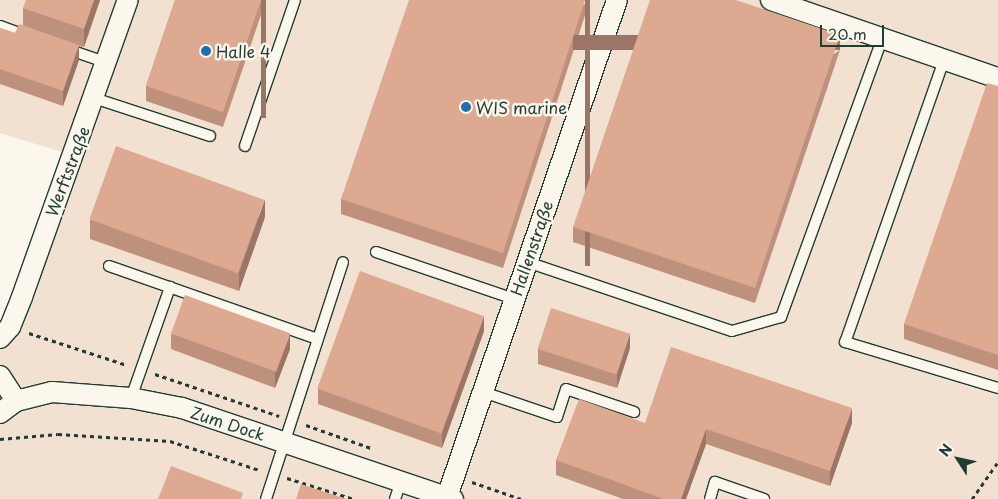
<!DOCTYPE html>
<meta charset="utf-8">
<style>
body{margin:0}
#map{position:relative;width:998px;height:499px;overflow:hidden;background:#fbf7ec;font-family:"Playpen Sans",sans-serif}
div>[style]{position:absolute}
.built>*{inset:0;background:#f2e0d1}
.path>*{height:3px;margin-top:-1.5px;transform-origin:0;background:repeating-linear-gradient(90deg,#1f3d34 0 4px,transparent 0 8px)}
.roads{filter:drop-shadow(1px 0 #1f3d34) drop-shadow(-1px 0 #1f3d34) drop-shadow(0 1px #1f3d34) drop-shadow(0 -1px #1f3d34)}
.service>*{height:10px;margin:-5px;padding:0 5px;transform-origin:5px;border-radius:5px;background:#fbf7ec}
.minor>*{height:20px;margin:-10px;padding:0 10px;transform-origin:10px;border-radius:10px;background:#fbf7ec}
.wall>*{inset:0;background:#be917d}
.shaded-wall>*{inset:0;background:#9b7666;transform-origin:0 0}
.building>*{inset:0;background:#dda991;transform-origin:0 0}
.dots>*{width:14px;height:14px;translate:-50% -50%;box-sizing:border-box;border:2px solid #fbf7ec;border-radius:50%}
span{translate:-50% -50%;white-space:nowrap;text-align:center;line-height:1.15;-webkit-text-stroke:5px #fbf7ec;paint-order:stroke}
.poi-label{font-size:16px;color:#1f3d34}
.left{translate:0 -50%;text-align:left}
.street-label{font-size:16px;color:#1f3d34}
.north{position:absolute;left:933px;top:434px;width:50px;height:50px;-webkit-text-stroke:4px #fbf7ec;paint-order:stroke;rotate:305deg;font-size:14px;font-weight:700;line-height:20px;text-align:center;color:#1f3d34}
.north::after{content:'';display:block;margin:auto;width:18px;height:22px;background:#1f3d34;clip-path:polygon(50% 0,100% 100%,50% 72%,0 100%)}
.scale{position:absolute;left:820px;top:25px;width:64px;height:22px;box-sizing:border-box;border:2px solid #1f3d34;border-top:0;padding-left:6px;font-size:15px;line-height:18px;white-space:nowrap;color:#1f3d34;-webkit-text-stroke:4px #fbf7ec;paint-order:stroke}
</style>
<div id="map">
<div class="built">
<i style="clip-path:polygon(0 0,998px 0,998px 499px,0 499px,0 338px,72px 155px,0 133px)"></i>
</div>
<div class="path">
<i style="left:29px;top:333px;width:103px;rotate:18.1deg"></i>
<i style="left:155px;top:374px;width:131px;rotate:18.7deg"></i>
<i style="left:306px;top:425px;width:69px;rotate:19.5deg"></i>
<i style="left:0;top:439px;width:58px;rotate:-4.9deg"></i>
<i style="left:58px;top:434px;width:112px;rotate:3.6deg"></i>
<i style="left:170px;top:441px;width:94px;rotate:18deg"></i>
<i style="left:287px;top:478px;width:70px;rotate:17.4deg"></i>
<i style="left:472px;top:482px;width:52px;rotate:19.1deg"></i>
<i style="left:972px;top:499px;width:45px;rotate:-54.9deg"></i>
</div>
<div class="roads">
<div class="service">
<i style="left:0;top:26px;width:29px;rotate:20deg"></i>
<i style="left:67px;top:49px;width:43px;rotate:18.9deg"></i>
<i style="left:944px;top:60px;width:299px;rotate:109.3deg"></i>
<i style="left:845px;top:342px;width:160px;rotate:16.7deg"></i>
<i style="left:94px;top:98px;width:122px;rotate:18.1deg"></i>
<i style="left:245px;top:146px;width:154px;rotate:-71.1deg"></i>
<i style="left:376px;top:252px;width:146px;rotate:18.8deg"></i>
<i style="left:527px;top:262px;width:216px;rotate:18.6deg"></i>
<i style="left:732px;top:331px;width:51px;rotate:-15.9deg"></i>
<i style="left:781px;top:317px;width:296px;rotate:-70deg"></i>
<i style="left:109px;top:266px;width:221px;rotate:19.3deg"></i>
<i style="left:483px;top:392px;width:78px;rotate:18.7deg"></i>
<i style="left:557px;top:417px;width:29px;rotate:-72deg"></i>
<i style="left:566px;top:389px;width:72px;rotate:18.7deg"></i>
<i style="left:131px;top:398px;width:118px;rotate:-70.6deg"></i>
<i style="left:266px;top:499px;width:249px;rotate:-72deg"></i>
<i style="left:395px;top:499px;width:18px;rotate:-71deg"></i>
<i style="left:710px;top:499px;width:18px;rotate:-74deg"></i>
<i style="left:715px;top:482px;width:52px;rotate:19.1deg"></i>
</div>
<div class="minor">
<i style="left:771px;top:0;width:240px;rotate:19deg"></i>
<i style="left:0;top:338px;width:15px;rotate:-48deg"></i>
<i style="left:10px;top:327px;width:32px;rotate:-68deg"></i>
<i style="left:22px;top:297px;width:315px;rotate:-70.4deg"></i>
<i style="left:0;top:376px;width:30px;rotate:57deg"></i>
<i style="left:0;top:413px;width:20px;rotate:-37deg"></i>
<i style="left:16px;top:401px;width:37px;rotate:-14deg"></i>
<i style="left:52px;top:392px;width:79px;rotate:4.3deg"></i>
<i style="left:131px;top:398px;width:52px;rotate:11.1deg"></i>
<i style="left:182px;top:408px;width:286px;rotate:18.6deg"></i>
<i style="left:447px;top:497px;width:525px;rotate:-71.12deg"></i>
</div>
</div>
<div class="wall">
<i style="clip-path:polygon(100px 0,84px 47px,79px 46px,79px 60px,63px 106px,0 84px,0 28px,15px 33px,23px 26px,23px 8px)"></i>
<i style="clip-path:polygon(175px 0,266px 0,223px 127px,146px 101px,146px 86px)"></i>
<i style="clip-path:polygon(590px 0,503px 268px,341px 214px,341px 199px)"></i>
<i style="clip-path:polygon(840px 50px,755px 303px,573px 242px,573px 227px)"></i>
<i style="clip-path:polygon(998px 86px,998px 370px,904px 339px,904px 324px)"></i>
<i style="clip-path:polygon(265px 217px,239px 291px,90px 239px,90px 220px)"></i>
<i style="clip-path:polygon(484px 331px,442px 448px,318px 404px,318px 389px)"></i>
<i style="clip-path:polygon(171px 334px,290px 349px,275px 388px,171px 349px)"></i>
<i style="clip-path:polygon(630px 348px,617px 388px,538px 364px,538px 349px)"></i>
<i style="clip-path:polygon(645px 423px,852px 423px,830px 486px,706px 444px,686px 499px,623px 499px,556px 475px,556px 460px)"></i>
</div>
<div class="shaded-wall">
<i style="clip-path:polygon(94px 0,100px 0,84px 47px,84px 29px)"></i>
<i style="left:261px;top:0;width:5px;height:118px"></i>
<i style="left:585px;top:0;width:5px;height:266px"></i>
<i style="left:840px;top:35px;width:15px;height:267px;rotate:90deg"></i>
<i style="clip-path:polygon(79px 45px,79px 60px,63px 106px,63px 91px)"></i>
<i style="clip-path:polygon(265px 199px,265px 217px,239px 291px,239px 273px)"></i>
<i style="clip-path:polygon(484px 316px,484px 331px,442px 448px,442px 433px)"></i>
<i style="clip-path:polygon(630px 333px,630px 348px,617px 388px,617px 373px)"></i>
<i style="clip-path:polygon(290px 334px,290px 349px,275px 388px,275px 373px)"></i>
<i style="clip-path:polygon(852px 408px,852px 423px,830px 486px,830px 471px)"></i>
<i style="clip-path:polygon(706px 429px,706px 444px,686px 499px,681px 499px)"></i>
</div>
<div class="building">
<i style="clip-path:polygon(26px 0,94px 0,84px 29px,23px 8px)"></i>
<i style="clip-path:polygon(175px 0,261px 0,223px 112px,146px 86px)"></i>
<i style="clip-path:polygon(409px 0,585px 0,503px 253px,341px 199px)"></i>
<i style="clip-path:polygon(650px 0,736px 0,840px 35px,755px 288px,573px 227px)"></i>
<i style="clip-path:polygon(19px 24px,79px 45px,63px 91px,0 69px,0 28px,15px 33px)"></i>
<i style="clip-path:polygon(987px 83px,998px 86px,998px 355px,904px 324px)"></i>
<i style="left:116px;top:146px;width:158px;height:78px;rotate:20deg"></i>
<i style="left:360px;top:271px;width:132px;height:125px;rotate:20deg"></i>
<i style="left:185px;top:295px;width:112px;height:41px;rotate:20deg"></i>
<i style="left:551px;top:308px;width:83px;height:43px;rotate:18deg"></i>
<i style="clip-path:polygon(671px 347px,852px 408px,830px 471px,706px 429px,681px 499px,664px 499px,556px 460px,579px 399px,645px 423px)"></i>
<i style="clip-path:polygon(171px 466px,243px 493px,241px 499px,158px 499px)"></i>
<i style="clip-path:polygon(301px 484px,346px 499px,296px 499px)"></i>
</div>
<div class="dots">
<i style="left:206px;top:51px;background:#1f6fb2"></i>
<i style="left:466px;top:107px;background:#1f6fb2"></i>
</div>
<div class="poi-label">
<span class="left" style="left:216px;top:51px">Halle 4</span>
<span class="left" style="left:476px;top:107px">WIS marine</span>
</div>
<div class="street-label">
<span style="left:67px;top:171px;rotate:-69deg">Werftstraße</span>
<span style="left:531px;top:248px;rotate:-71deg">Hallenstraße</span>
<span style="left:228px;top:423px;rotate:18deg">Zum Dock</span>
</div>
<div class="north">N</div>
<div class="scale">20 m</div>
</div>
